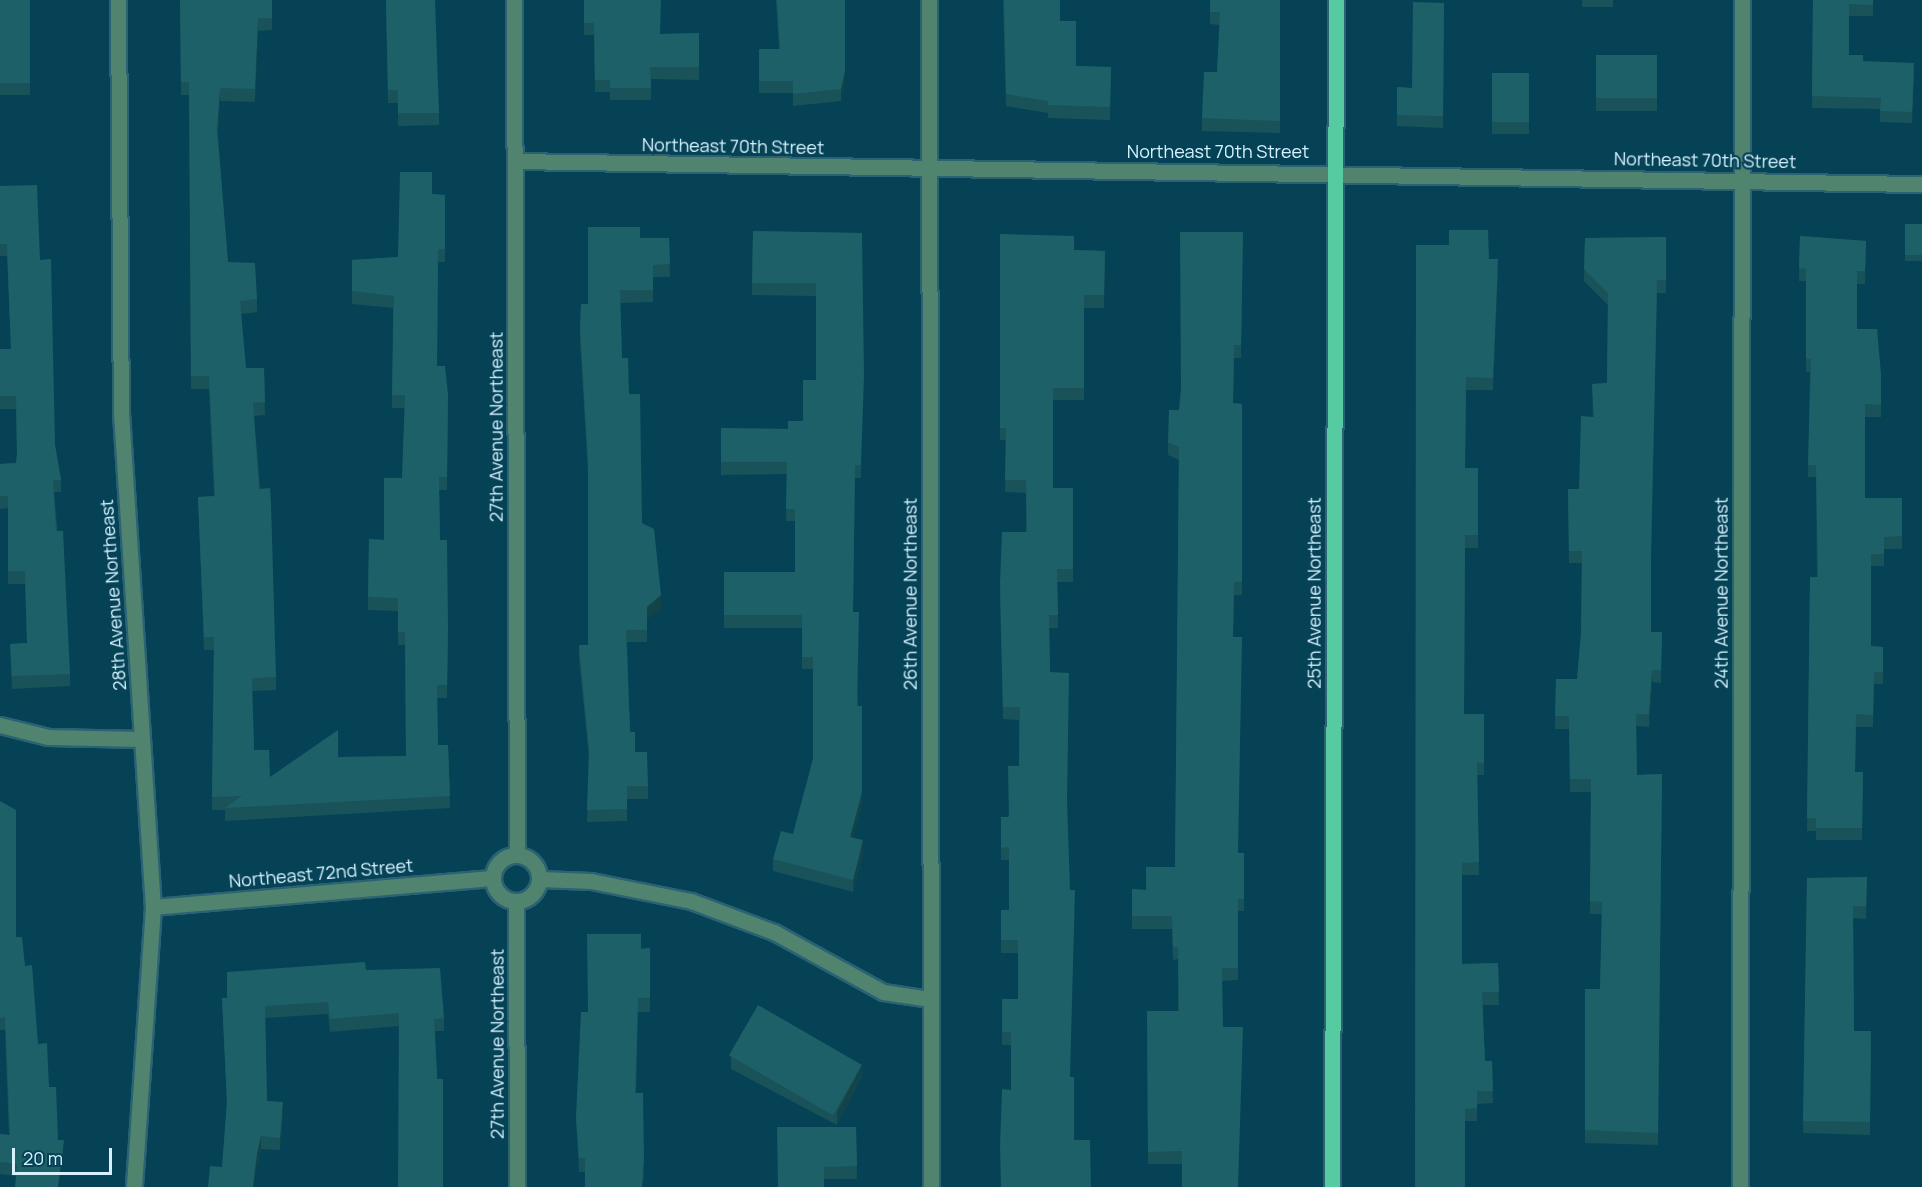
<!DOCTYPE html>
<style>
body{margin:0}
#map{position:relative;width:1922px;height:1187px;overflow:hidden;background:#054256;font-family:Manrope,sans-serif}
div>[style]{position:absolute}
.roads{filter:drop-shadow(2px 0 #2b6274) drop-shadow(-2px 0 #2b6274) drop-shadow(0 2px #2b6274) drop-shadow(0 -2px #2b6274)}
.minor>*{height:15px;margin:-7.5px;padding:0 7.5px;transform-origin:7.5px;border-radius:7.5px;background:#50846f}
.minor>.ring{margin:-7.5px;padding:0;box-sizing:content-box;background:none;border:15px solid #50846f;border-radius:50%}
.major>*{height:15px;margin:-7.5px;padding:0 7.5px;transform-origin:7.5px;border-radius:7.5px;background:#56caa1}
.wall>*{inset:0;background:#195359;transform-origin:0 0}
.shaded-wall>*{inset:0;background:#144349}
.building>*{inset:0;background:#1d6068;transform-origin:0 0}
span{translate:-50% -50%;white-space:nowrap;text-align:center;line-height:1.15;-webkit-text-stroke:4.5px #054256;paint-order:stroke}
.street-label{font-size:18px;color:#d6f1fd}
.scale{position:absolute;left:12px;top:1148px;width:100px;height:27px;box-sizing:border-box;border:3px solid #d6f1fd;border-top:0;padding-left:8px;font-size:18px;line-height:21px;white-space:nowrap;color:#d6f1fd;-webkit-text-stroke:4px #054256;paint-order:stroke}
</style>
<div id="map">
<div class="roads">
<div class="minor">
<i style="left:118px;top:0;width:413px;rotate:89.6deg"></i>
<i style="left:121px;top:413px;width:495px;rotate:86.3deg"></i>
<i style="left:153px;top:907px;width:281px;rotate:93.9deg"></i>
<i style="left:514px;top:0;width:854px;rotate:89.8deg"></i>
<i style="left:929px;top:0;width:1187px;rotate:89.9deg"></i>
<i style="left:515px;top:161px;width:1407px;rotate:0.94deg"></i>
<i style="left:0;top:725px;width:49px;rotate:14deg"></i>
<i style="left:48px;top:737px;width:94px;rotate:1.2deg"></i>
<i class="ring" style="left:493px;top:855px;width:31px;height:31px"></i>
<i style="left:540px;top:879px;width:51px;rotate:2.2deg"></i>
<i style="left:591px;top:881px;width:102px;rotate:11.3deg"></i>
<i style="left:691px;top:901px;width:89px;rotate:20.5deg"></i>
<i style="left:774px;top:932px;width:124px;rotate:28.8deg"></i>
<i style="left:883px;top:992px;width:48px;rotate:8.5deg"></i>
<i style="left:516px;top:901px;width:286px;rotate:89.8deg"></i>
<i style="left:153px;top:907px;width:341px;rotate:-4.9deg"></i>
<i style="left:1740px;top:1187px;width:1187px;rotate:-89.9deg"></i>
</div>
<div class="major">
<i style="left:1332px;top:1187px;width:1187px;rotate:-89.81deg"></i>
</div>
</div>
<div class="wall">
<i style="left:0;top:0;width:30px;height:95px"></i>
<i style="clip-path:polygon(180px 0,272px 0,272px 30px,258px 31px,255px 102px,220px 101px,218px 136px,228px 262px,257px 299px,257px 312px,241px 314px,246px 368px,264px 368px,265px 415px,254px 416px,276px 677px,276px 690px,252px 691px,254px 750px,270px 777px,338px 757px,406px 756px,405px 645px,398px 645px,398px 611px,368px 610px,369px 539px,384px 540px,402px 478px,405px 408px,392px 408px,393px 308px,352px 304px,352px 260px,398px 257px,432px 194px,445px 195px,445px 262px,438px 262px,437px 366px,448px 394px,447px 490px,439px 490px,440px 540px,448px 640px,447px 698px,437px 698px,438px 745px,448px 745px,450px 808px,225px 821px,225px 810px,212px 810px,214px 650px,204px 650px,198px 497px,214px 496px,209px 389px,191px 389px,189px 95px,181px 95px)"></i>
<i style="clip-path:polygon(386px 0,439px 113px,439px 125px,398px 126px,398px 103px,388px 103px)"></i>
<i style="clip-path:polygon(584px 0,660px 34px,699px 33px,699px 80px,651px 79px,651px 100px,610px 100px,610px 92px,595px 92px,594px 35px,584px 35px)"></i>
<i style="clip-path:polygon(776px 0,845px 0,845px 82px,841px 101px,793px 106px,793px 93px,759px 93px,759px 49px,779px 49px)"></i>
<i style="clip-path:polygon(1003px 0,1060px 21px,1076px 66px,1111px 67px,1110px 120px,1048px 118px,1048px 113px,1006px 106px)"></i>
<i style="clip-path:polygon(1210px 0,1280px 0,1280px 133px,1202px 131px,1202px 118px,1217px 72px,1220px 25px,1210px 24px)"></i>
<i style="left:1582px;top:0;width:31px;height:7px"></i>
<i style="clip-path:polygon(1813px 0,1873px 0,1873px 16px,1849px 16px,1849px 55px,1863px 61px,1914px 75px,1912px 123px,1880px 122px,1880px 109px,1812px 108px)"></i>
<i style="clip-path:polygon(1444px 3px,1443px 128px,1397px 126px,1397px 87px,1412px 88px)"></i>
<i style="left:1596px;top:55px;width:61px;height:56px"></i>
<i style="left:1492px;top:73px;width:37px;height:61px"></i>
<i style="clip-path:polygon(0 186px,40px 260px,55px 445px,61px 480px,61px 492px,54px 492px,70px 674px,70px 686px,12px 689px,10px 644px,27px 643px,25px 584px,8px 584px,8px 508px,0 509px,0 464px,16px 463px,17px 455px,16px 409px,0 409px,0 349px,11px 349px,7px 256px,0 256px)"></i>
<i style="left:1905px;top:224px;width:17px;height:37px"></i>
<i style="clip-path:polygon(753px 231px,862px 233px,861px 478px,855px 478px,853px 612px,858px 706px,862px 706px,862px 804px,853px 837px,863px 853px,853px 892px,773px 871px,773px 859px,793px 834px,813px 759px,813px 669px,802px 669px,802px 628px,724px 628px,724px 572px,795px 572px,795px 521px,786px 521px,787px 474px,721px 475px,721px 428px,788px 429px,803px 421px,816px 380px,816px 296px,752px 295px)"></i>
<i style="clip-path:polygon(1243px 232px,1241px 358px,1234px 358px,1233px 403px,1242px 404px,1242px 595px,1234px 595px,1233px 637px,1238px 853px,1244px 853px,1244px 911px,1238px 911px,1238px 980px,1222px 981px,1182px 1164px,1148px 1164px,1147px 1011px,1178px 1011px,1178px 959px,1173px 960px,1172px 929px,1132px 929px,1132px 889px,1146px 890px,1175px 867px,1179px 460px,1168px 455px,1168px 442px,1179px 410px)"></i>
<i style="clip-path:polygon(1000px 234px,1074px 250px,1105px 251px,1104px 308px,1084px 308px,1084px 400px,1053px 400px,1053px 488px,1073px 488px,1073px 582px,1057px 582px,1058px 628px,1049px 628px,1050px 672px,1067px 805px,1070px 1077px,1074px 1140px,1091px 1187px,1011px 1090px,1011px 1045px,1002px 1045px,1002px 999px,1018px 999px,1018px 953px,1001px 953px,1001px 910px,1009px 910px,1009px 860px,1001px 860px,1001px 817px,1008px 817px,1019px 766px,1019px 720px,1003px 719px,1000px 596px,1026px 532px,1026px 493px,1005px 492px,1006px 440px,1000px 440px)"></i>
<i style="clip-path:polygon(1800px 236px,1866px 241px,1865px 284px,1857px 284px,1857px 329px,1881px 386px,1881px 417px,1865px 417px,1865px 498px,1902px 498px,1902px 549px,1884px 549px,1884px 566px,1871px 566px,1871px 646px,1883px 647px,1883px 684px,1874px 684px,1873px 727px,1856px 727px,1855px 772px,1863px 772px,1862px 840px,1816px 840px,1816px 831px,1807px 831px,1810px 577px,1817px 577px,1816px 477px,1808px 477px,1810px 372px,1806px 372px,1806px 281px,1799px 281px)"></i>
<i style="clip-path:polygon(1666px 237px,1666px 293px,1657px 293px,1651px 563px,1651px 632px,1662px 632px,1661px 683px,1652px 682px,1649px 727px,1636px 726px,1637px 775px,1662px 774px,1658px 1145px,1585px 1143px,1585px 989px,1600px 989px,1602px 914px,1590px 914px,1591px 792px,1570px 792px,1569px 729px,1555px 729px,1556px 679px,1577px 679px,1581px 634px,1582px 563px,1569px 563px,1568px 489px,1579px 489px,1593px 417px,1592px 384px,1607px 383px,1608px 305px,1584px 281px,1585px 238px)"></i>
<i style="clip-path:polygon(640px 238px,669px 238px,670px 277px,653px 277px,653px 302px,620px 303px,622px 358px,629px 394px,642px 523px,661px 608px,647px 619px,647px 642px,627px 642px,630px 732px,635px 752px,648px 786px,648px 799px,627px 799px,627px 821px,587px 822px,589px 758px,579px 658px,579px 645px,588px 645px,588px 473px,580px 340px,581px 304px,588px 304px)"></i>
<i style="clip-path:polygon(1416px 245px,1498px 272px,1493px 390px,1466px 390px,1465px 468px,1478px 468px,1478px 548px,1465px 548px,1464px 714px,1484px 759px,1484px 775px,1477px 775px,1479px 875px,1462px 875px,1462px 964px,1498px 963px,1499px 1005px,1482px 1005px,1485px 1061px,1492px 1061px,1493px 1103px,1477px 1104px,1477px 1121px,1465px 1121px)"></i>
<i style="clip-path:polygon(0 801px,16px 937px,25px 966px,38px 1044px,49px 1087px,58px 1140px,64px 1153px,16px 1176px,0 1174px,0 1134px,9px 1135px,5px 1030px,0 1030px)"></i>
<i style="clip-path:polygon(1867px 877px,1866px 919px,1853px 918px,1854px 1031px,1871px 1031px,1870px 1135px,1803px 1133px,1807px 878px)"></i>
<i style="clip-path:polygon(650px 948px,650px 1012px,638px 1012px,636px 1093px,644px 1173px,643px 1187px,585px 1187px,585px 1172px,579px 1172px,576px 1117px,588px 1012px,641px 949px)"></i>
<i style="clip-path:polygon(366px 970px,444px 1018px,444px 1031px,435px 1031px,443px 1187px,399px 1026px,330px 1032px,328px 1014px,265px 1018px,267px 1101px,283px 1115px,280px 1150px,261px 1149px,257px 1166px,222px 1167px,227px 1106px,222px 998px,227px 998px)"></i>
<i style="clip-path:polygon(731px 1056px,862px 1077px,837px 1125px,731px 1069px)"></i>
<i style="clip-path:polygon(856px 1127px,857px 1179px,824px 1179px,777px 1187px)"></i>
</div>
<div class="shaded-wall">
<i style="clip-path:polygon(258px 18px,258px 31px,255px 102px,255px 89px)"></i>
<i style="clip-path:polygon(845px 70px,845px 82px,841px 101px,841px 89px)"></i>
<i style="clip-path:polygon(220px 88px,220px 101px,217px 143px,217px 130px)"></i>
<i style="clip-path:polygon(1498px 259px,1498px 272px,1493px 390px,1493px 378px)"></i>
<i style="clip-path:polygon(661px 595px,661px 608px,647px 620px,647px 607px)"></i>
<i style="clip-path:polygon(1652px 670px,1652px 682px,1649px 727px,1649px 714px)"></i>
<i style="clip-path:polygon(862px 792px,862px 804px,850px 849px,850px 837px)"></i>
<i style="clip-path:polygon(863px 840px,863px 853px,853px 892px,853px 880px)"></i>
<i style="clip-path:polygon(862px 1065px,862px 1077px,837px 1125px,837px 1112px)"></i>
<i style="clip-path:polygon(283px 1102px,283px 1115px,280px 1150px,280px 1138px)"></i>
<i style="clip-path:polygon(261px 1136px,261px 1149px,257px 1166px,254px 1187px,253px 1187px,257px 1153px)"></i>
<i style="clip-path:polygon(64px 1140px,64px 1153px,59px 1187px,58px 1187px)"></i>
<i style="clip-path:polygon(644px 1159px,643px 1187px,642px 1187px)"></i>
</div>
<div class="building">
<i style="left:0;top:0;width:30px;height:83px"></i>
<i style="clip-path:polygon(180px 0,272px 0,272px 18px,258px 18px,255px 89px,220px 88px,217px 130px,228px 262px,255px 263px,257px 299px,240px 301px,246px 368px,264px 368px,265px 402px,253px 403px,259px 489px,270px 488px,271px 503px,276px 677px,252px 678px,254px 750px,269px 750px,270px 777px,338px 730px,338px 757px,406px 756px,405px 632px,398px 632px,398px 598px,368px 597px,369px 539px,384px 540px,384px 478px,402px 478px,405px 395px,392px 395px,394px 296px,352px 291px,352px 260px,398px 257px,400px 172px,432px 172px,432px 194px,445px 195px,445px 249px,438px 249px,437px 366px,445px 366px,448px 394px,447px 477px,439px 477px,440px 540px,447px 540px,448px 627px,447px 685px,437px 685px,438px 745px,448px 745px,450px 796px,225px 808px,242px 796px,212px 797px,214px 637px,204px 637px,198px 497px,215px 496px,209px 376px,191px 376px,189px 82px,181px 82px)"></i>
<i style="clip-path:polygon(386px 0,435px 0,439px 113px,398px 113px,398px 90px,388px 90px)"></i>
<i style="clip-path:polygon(584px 0,661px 0,660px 34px,699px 33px,699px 67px,650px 67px,651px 88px,610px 88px,610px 80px,595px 80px,594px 23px,584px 23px)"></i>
<i style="clip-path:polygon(777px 0,845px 0,845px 70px,841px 89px,793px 94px,793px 81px,759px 81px,759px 49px,780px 49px)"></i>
<i style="clip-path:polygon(1004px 0,1060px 0,1060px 21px,1076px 21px,1076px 66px,1111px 67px,1110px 107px,1048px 105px,1048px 101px,1006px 94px)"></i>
<i style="clip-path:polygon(1210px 0,1280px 0,1280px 121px,1202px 118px,1204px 72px,1217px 72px,1220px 12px,1210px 12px)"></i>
<i style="clip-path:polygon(1813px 0,1873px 0,1873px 5px,1849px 4px,1849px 55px,1863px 55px,1863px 61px,1914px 63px,1912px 112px,1880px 111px,1881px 98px,1812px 96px)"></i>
<i style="clip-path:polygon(1413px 2px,1444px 3px,1443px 116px,1397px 115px,1397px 87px,1412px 88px)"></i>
<i style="left:1596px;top:55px;width:61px;height:43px"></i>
<i style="left:1492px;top:73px;width:37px;height:49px"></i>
<i style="clip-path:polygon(37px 185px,40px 260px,51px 259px,55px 445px,61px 480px,53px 480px,56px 531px,63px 531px,70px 674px,12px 676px,10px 644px,27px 643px,25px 571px,8px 571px,8px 496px,0 496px,0 464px,16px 463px,17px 453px,16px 396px,0 396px,0 349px,11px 349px,7px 244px,0 244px,0 186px)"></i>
<i style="left:1905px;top:224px;width:17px;height:31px"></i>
<i style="clip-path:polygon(588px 227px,640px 227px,640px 238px,669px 238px,670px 264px,653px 265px,653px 290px,620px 290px,622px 358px,628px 358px,629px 394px,640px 394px,642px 523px,654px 529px,661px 595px,647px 607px,647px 630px,626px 630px,630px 732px,635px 732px,635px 752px,647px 752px,648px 786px,627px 786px,627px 809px,587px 810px,589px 749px,579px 645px,588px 645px,588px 460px,580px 328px,581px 304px,588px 304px)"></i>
<i style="clip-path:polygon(1449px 230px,1488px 230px,1489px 259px,1498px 259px,1493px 378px,1466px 377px,1465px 468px,1478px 468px,1478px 535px,1465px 535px,1464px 714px,1484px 714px,1484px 763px,1477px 762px,1479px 862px,1462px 863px,1462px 964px,1498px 963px,1499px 992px,1482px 992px,1485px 1061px,1492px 1061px,1493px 1091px,1477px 1091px,1477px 1108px,1465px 1109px,1465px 1187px,1415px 1187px,1416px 245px,1449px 245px)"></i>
<i style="clip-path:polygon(753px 231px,862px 233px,864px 376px,861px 465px,855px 465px,853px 612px,859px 612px,857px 706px,862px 706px,862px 792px,850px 837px,863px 840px,853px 880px,773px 859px,781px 831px,793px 834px,813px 759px,813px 657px,802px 657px,802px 615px,724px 615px,724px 572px,795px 572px,795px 509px,786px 509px,787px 462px,721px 462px,721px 428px,788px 429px,788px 421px,803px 421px,803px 380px,816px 380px,816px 283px,752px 283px)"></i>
<i style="clip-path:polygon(1180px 232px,1243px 232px,1241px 345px,1234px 345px,1233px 403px,1242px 404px,1242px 582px,1234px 582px,1233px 637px,1242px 637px,1238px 853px,1244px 853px,1244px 899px,1238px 899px,1238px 968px,1222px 968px,1223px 1027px,1243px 1027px,1238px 1187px,1182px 1187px,1182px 1151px,1148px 1152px,1147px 1011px,1179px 1011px,1178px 947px,1173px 947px,1172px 916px,1132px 916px,1132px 889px,1146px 890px,1146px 867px,1175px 867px,1179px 447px,1168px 442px,1169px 410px,1179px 410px,1181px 388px)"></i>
<i style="clip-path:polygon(1000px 234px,1074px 236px,1074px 250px,1105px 251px,1104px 295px,1084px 295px,1084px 388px,1053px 388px,1053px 488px,1073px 488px,1073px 569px,1057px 569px,1058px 615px,1049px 615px,1050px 672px,1069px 673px,1067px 801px,1070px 890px,1075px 890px,1070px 1077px,1074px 1077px,1074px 1140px,1090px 1140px,1091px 1187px,1001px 1187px,1000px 1146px,1002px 1089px,1011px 1090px,1011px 1032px,1002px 1032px,1002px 999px,1018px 999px,1018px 940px,1001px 940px,1001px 910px,1009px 910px,1009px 847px,1001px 848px,1001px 817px,1009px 817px,1008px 766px,1019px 766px,1020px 707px,1003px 707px,1000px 583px,1002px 532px,1027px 532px,1026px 480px,1005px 480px,1006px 428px,1000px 428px)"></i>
<i style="clip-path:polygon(1800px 236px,1866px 241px,1865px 271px,1857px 271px,1857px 329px,1877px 329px,1881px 374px,1881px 405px,1865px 404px,1865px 498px,1902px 498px,1902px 536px,1884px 537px,1884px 554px,1871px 554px,1871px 646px,1883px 647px,1883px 672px,1874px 672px,1873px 715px,1856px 714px,1855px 772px,1863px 772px,1862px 828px,1816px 828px,1816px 818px,1807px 818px,1810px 577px,1818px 577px,1816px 465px,1808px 465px,1811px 359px,1806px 359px,1806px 269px,1799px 268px)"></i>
<i style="clip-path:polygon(1666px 237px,1666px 280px,1657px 280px,1651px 550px,1651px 632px,1662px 632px,1661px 670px,1652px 670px,1649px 714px,1636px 714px,1637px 775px,1662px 774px,1658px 1133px,1585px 1130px,1585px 989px,1600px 989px,1602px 902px,1590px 901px,1591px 779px,1570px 779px,1569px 716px,1555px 716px,1556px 679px,1577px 679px,1581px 634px,1582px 551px,1569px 551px,1568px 489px,1579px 489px,1581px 416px,1594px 417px,1592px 384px,1607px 383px,1608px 293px,1584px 269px,1585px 238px)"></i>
<i style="clip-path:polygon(0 801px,16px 810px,16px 937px,22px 937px,25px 966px,32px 965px,38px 1044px,47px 1043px,49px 1087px,56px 1087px,58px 1140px,64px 1140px,58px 1187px,15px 1187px,17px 1164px,0 1162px,0 1134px,10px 1135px,5px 1017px,0 1018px)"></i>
<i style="clip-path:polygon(1867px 877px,1866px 906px,1853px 906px,1854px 1031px,1871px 1031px,1870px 1122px,1803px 1121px,1807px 878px)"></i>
<i style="clip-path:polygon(587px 934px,641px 934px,641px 949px,650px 948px,650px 998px,638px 998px,635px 1093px,643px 1093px,644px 1159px,642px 1187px,585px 1187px,585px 1158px,579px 1158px,576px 1117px,581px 1012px,588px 1012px)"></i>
<i style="clip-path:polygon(365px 962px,366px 970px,440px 968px,444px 1018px,434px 1019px,437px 1079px,443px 1079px,443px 1187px,398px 1187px,399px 1013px,330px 1019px,328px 1002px,265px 1006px,267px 1101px,283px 1102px,280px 1138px,261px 1136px,257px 1153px,253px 1187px,208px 1187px,210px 1166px,222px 1167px,227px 1101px,222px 998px,227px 998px,227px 972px)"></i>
<i style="left:758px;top:1005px;width:120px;height:58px;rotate:30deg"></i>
<i style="clip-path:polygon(777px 1127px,856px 1127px,857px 1166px,824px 1167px,824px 1187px,778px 1187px)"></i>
</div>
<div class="street-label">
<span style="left:733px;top:146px;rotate:1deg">Northeast 70th Street</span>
<span style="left:1218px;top:151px">Northeast 70th Street</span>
<span style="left:1705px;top:160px;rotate:1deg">Northeast 70th Street</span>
<span style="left:496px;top:427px;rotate:-90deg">27th Avenue Northeast</span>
<span style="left:1314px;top:593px;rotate:-90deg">25th Avenue Northeast</span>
<span style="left:1721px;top:593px;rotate:-90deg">24th Avenue Northeast</span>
<span style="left:910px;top:594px;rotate:-90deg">26th Avenue Northeast</span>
<span style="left:113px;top:595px;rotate:-94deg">28th Avenue Northeast</span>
<span style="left:321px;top:873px;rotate:-5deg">Northeast 72nd Street</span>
<span style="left:497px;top:1044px;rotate:-90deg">27th Avenue Northeast</span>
</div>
<div class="scale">20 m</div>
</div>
